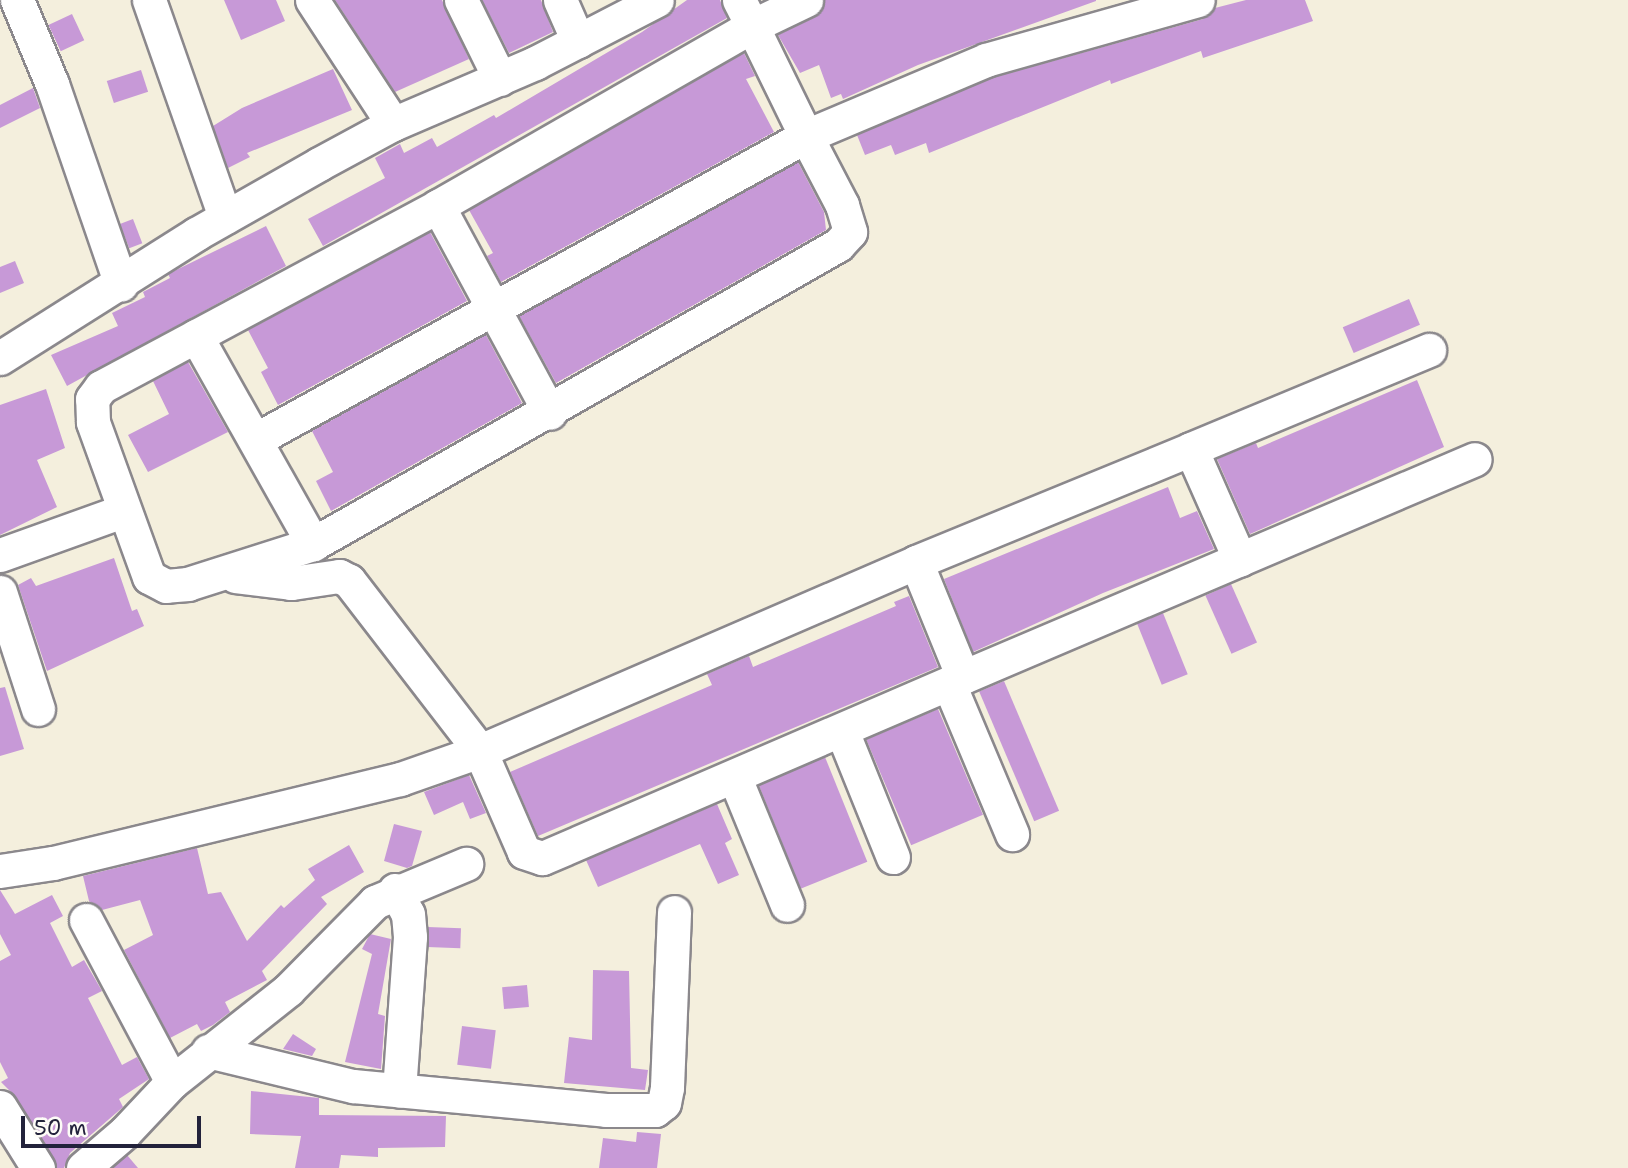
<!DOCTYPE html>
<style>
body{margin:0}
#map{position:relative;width:1628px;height:1168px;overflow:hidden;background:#f4efdd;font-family:"Shantell Sans",sans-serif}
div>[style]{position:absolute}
.building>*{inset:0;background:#c799d7;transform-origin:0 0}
.roads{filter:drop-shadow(2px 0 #8b888c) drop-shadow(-2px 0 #8b888c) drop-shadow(0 2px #8b888c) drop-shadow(0 -2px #8b888c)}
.minor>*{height:33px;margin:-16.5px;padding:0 16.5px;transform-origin:16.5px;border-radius:16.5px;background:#fff}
span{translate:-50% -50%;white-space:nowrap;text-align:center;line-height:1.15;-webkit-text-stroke:7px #fdfcf7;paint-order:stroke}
.scale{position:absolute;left:21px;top:1116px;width:180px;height:32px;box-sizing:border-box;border:4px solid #22223b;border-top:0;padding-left:9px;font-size:21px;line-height:24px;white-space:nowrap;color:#22223b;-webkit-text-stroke:5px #fdfcf7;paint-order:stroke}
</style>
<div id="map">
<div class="building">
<i style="clip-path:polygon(224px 0,276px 0,285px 21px,241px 40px)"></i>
<i style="clip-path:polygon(335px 0,442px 0,469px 59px,395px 92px)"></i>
<i style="clip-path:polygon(482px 0,541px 0,553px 32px,509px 53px)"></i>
<i style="clip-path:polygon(687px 0,720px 0,727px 18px,323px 246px,308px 219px,385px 178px,375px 158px,400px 144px,404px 153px,432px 138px,437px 147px,494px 115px,496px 118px,642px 32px)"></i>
<i style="clip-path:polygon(825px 0,1096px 0,1096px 1px,918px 65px,843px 99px,841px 94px,831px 98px,819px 65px,800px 73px,778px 35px,815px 17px)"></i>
<i style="clip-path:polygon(1246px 0,1305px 0,1313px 21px,1203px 58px,1201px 51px,1111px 84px,1110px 80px,929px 153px,926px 143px,895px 155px,891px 145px,865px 155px,857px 135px,992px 78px,1203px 19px,1215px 8px)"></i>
<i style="left:72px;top:14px;width:29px;height:26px;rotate:65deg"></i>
<i style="clip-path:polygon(744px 53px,755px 76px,746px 79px,774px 132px,501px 282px,487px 256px,493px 253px,469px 210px)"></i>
<i style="clip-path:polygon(333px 69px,352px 110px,247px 153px,250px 157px,228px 168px,213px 126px,242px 108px)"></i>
<i style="left:141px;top:70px;width:23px;height:36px;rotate:72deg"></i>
<i style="clip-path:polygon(33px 88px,40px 108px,0 128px,0 105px)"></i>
<i style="clip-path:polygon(798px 162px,824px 212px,826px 230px,556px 383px,519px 316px)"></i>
<i style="left:133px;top:219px;width:26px;height:14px;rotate:69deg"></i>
<i style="clip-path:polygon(266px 226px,286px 266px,67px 386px,51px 355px,118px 326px,112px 313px,145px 297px,143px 292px,170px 278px,168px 274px)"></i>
<i style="clip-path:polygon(430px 232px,467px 301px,278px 405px,261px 372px,268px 368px,248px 330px)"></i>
<i style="clip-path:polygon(15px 261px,24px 283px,0 293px,0 267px)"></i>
<i style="left:1409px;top:299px;width:28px;height:72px;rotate:67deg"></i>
<i style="clip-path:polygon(486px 335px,522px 403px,331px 511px,316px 481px,333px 472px,312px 431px)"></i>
<i style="clip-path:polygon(188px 362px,228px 432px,148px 472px,128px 435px,169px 414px,153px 381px)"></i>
<i style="clip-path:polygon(1417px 380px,1444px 447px,1250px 534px,1217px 459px,1256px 443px,1258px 448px)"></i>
<i style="clip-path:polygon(46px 389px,65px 448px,37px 460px,57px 507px,0 535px,0 405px)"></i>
<i style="clip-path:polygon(1168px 487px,1180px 518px,1197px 511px,1214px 549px,1103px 593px,973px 652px,944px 579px)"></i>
<i style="clip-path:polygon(114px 558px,132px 611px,137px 609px,144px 626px,47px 671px,18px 585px,31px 578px,36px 586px)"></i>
<i style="left:1231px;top:584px;width:64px;height:28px;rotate:66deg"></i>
<i style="clip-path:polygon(909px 596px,938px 667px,538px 836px,510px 772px,712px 685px,707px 674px,749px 656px,753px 667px,896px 606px,894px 602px)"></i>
<i style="left:1163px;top:613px;width:66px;height:28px;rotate:68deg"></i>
<i style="left:1004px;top:681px;width:141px;height:27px;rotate:67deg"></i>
<i style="clip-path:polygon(5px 687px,24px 749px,0 756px,0 688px)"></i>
<i style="left:938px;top:709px;width:115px;height:78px;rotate:67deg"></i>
<i style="left:825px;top:757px;width:113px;height:72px;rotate:68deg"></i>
<i style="clip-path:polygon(469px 775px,486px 813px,470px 819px,463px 802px,434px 815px,424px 792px)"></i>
<i style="clip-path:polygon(717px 804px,732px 839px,725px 843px,739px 875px,718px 884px,700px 844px,598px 887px,586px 860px)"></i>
<i style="clip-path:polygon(394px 824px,422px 831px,412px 866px,407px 868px,384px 861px)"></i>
<i style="clip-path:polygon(349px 845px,364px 872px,321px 897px,327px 904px,262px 971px,267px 980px,225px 1002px,230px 1012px,213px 1025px,201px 1031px,197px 1024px,170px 1038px,124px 950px,153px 935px,140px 900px,102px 910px,89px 901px,83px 876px,197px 848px,208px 894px,221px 892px,247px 941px,281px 905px,284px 908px,315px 880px,308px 869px)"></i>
<i style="clip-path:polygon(0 890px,15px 914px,52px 895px,63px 916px,50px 923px,72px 967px,84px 960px,102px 991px,88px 998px,122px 1065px,137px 1057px,149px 1079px,119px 1099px,123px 1107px,70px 1153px,64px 1168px,57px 1168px,16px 1097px,1px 1082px,8px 1078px,0 1062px,0 961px,11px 955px,0 934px)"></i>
<i style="left:428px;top:927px;width:33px;height:20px;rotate:2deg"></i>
<i style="clip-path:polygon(370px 934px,391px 939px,378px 1014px,385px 1016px,381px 1069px,345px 1062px,372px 954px,362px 949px)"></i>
<i style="clip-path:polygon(593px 970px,629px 971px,631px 1068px,648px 1070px,645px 1090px,564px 1083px,569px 1037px,592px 1040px)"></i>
<i style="left:527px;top:985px;width:22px;height:25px;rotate:85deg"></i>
<i style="left:462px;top:1026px;width:34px;height:39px;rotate:7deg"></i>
<i style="clip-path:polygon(293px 1034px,316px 1049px,312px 1056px,283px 1049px)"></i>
<i style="clip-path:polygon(251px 1091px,319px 1098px,319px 1115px,446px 1116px,445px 1147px,378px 1148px,378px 1157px,341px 1155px,339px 1168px,295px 1168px,301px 1136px,250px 1134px)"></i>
<i style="clip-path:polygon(637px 1132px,661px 1134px,657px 1168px,599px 1168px,603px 1138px,636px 1142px)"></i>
<i style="clip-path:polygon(127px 1155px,138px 1168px,113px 1168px)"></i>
</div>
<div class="roads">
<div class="minor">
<i style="left:17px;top:0;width:91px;rotate:67.4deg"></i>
<i style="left:52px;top:84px;width:212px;rotate:71deg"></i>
<i style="left:149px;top:0;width:230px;rotate:70.7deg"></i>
<i style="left:312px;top:0;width:148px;rotate:56.8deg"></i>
<i style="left:461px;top:0;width:88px;rotate:63.7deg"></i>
<i style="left:560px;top:0;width:45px;rotate:66.3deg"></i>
<i style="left:739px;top:0;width:29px;rotate:63deg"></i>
<i style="left:752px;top:26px;width:123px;rotate:63.9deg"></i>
<i style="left:806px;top:136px;width:78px;rotate:62.4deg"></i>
<i style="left:842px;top:205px;width:28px;rotate:73deg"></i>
<i style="left:850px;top:232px;width:18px;rotate:133deg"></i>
<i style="left:838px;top:245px;width:604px;rotate:150.34deg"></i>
<i style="left:313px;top:544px;width:131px;rotate:162.3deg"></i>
<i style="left:188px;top:584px;width:22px;rotate:175deg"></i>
<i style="left:166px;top:586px;width:19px;rotate:-152deg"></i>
<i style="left:149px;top:577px;width:165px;rotate:-109.9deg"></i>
<i style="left:93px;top:422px;width:23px;rotate:-92deg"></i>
<i style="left:92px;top:399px;width:15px;rotate:-53deg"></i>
<i style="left:101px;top:387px;width:383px;rotate:-28.2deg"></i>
<i style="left:438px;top:206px;width:362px;rotate:-29.8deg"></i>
<i style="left:752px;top:26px;width:60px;rotate:-25.7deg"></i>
<i style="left:438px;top:206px;width:235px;rotate:61.6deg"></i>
<i style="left:196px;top:336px;width:239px;rotate:60.6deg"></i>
<i style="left:0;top:358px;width:232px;rotate:-32.3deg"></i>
<i style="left:196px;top:234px;width:142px;rotate:-29.6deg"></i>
<i style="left:319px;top:164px;width:84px;rotate:-28.4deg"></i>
<i style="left:393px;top:124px;width:155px;rotate:-23.2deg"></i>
<i style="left:535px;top:63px;width:137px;rotate:-27.3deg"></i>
<i style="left:255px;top:440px;width:629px;rotate:-28.89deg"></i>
<i style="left:806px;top:136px;width:195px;rotate:-22.9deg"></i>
<i style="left:986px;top:60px;width:220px;rotate:-15.8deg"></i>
<i style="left:1191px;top:449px;width:258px;rotate:-22.6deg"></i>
<i style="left:0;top:555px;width:131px;rotate:-19.7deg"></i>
<i style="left:916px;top:562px;width:297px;rotate:-22.3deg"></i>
<i style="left:1191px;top:449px;width:121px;rotate:66.2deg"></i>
<i style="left:0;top:592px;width:123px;rotate:72deg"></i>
<i style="left:963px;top:677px;width:556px;rotate:-23.06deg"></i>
<i style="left:949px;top:684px;width:163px;rotate:67.2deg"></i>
<i style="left:842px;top:731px;width:136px;rotate:68deg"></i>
<i style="left:735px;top:778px;width:137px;rotate:67.7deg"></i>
<i style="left:0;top:871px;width:54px;rotate:-8.6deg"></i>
<i style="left:53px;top:863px;width:357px;rotate:-13.6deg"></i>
<i style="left:400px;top:779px;width:85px;rotate:-19.3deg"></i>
<i style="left:480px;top:751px;width:475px;rotate:-23.4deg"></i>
<i style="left:916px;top:562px;width:124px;rotate:67.8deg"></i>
<i style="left:963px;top:677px;width:458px;rotate:156.7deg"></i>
<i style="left:542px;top:858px;width:19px;rotate:-162deg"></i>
<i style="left:524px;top:852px;width:110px;rotate:-113.5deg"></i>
<i style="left:480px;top:751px;width:215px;rotate:-127.6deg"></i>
<i style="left:349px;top:581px;width:11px;rotate:-153deg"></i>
<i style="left:339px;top:576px;width:49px;rotate:171.7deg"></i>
<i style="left:291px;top:583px;width:56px;rotate:-172.9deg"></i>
<i style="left:395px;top:890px;width:27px;rotate:62deg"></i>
<i style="left:408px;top:914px;width:23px;rotate:85deg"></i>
<i style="left:410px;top:937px;width:154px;rotate:94.1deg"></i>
<i style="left:86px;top:920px;width:183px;rotate:62deg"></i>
<i style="left:208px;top:1051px;width:149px;rotate:13.6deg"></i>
<i style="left:353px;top:1086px;width:254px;rotate:5.4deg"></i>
<i style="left:606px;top:1110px;width:49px"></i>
<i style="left:655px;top:1110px;width:11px;rotate:-38deg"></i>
<i style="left:664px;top:1103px;width:16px;rotate:-79deg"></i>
<i style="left:667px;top:1087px;width:175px;rotate:-87.7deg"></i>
<i style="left:0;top:1107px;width:72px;rotate:58.1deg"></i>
<i style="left:83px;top:1168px;width:55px;rotate:-40.6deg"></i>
<i style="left:125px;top:1132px;width:69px;rotate:-46.8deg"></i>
<i style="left:172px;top:1082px;width:148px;rotate:-38.4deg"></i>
<i style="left:288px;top:990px;width:124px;rotate:-45.3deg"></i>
<i style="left:375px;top:902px;width:99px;rotate:-22.7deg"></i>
</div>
</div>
<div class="scale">50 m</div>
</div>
